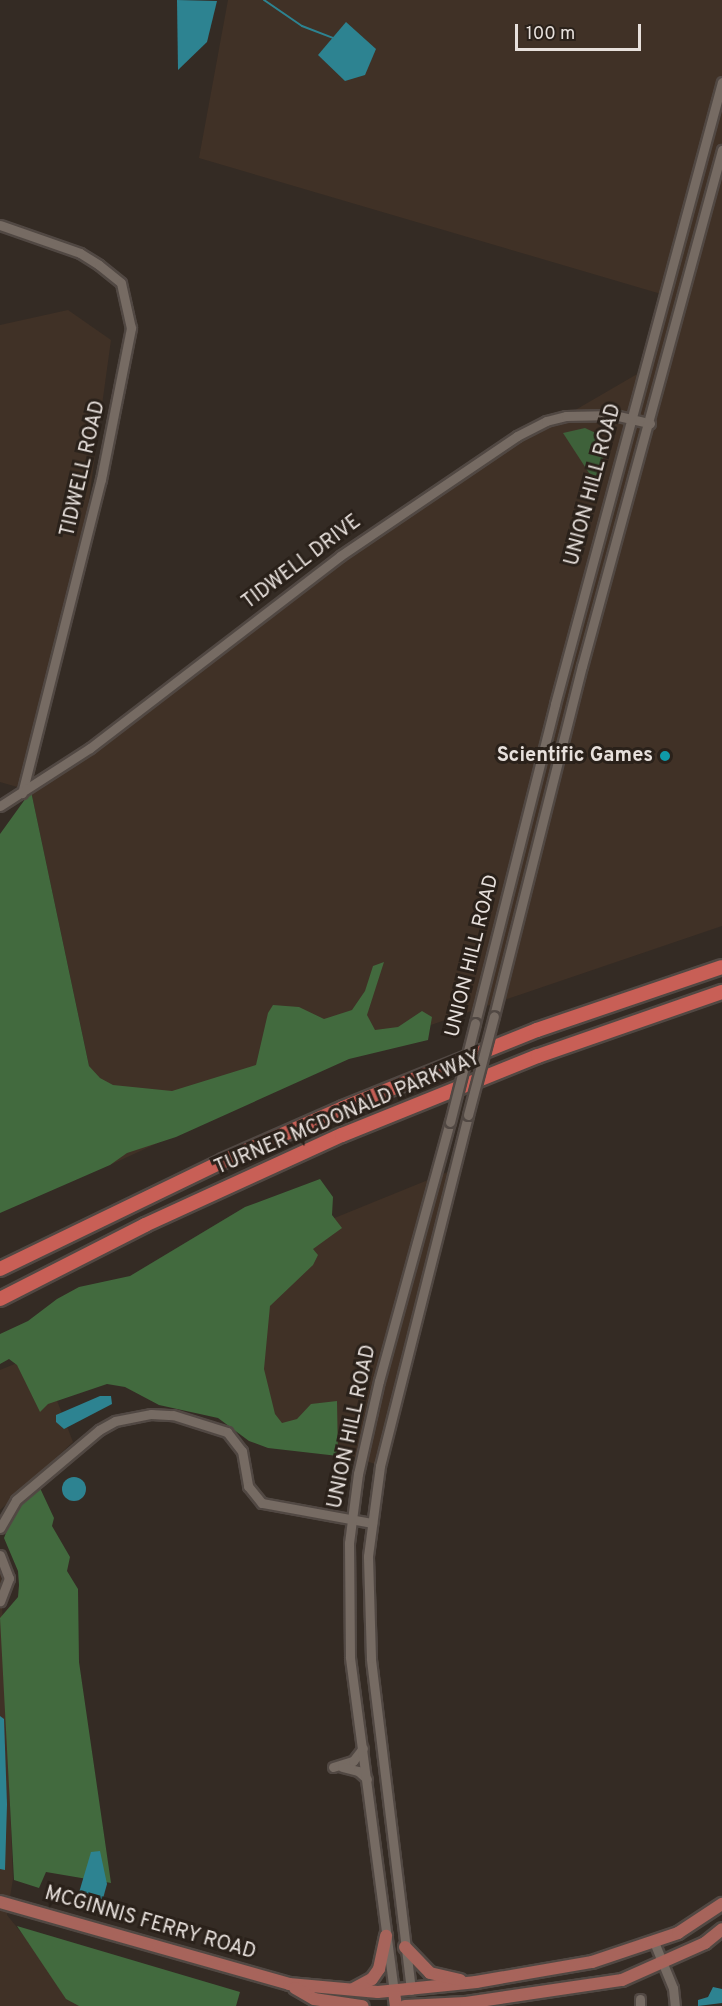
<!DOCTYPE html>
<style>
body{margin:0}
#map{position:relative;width:722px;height:2006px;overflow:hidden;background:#342b24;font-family:Overpass,sans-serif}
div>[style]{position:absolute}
.built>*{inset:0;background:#403126}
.green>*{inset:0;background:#3e613a}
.forest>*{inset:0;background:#426a3e}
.water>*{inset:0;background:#2d8391}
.round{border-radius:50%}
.stream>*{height:2px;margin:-1px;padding:0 1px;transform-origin:1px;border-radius:1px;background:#2d8391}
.roads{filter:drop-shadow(2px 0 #514843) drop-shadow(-2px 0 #514843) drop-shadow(0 2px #514843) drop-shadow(0 -2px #514843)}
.minor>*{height:9px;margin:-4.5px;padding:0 4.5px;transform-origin:4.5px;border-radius:4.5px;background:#766b63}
.major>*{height:12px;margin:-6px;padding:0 6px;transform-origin:6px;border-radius:6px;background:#a7645b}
.highway>*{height:14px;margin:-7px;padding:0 7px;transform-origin:7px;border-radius:7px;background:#c85f56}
.bridges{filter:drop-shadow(2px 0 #514843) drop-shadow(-2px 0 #514843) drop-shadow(0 2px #514843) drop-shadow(0 -2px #514843)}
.minor-bridge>*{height:9px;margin:-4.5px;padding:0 4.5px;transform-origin:4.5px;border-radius:4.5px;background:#766b63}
.dots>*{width:16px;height:16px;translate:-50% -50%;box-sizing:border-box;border:3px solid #2a211a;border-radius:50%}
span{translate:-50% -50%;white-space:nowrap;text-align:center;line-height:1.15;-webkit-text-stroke:6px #2a211a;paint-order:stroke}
.street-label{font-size:20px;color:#e7e0dc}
.poi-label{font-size:20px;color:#e7e0dc;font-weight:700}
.right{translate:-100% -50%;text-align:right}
.scale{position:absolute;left:515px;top:24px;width:126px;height:27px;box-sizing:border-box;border:3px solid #e7e0dc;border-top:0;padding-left:8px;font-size:18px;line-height:21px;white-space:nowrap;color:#e7e0dc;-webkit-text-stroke:4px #2a211a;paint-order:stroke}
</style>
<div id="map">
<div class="built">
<i style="clip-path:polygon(228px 0,722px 0,722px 926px,366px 1047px,110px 1165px,31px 791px,0 782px,0 325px,68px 310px,111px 340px,74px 608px,31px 790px,285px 598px,522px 441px,651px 366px,668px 296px,199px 158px)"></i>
<i style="clip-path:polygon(455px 1169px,375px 1464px,242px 1420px,234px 1259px)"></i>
<i style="clip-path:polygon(39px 1354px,73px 1442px,0 1510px,0 1370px)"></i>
<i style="clip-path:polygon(0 1553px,13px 1879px,7px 1915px,80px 2006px,0 2006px)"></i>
</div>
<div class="green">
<i style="clip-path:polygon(585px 428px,600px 435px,606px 449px,597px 477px,589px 473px,563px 433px)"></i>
</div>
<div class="forest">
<i style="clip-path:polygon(31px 791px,89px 1066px,100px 1078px,113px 1085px,172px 1091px,256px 1065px,268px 1013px,273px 1005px,299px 1007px,324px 1019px,352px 1010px,365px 991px,373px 966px,384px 962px,367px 1015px,375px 1030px,398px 1027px,422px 1011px,432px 1017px,428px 1040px,349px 1059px,176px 1137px,127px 1153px,110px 1165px,0 1213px,0 834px)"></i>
<i style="clip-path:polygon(320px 1179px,333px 1197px,332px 1215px,342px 1228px,313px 1249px,318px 1255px,313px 1265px,270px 1306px,264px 1369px,275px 1414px,282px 1423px,297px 1419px,311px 1404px,337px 1401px,338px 1456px,268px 1448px,249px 1441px,218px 1418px,159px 1405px,125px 1387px,107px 1384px,48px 1404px,40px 1412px,17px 1365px,9px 1359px,0 1364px,0 1334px,28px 1321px,57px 1299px,79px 1287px,130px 1276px,245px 1207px)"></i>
<i style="clip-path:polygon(40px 1488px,54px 1518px,52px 1526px,70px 1557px,67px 1571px,78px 1589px,79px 1662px,111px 1883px,46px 1872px,39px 1888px,14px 1880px,0 1618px,18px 1597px,19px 1585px,18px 1571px,4px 1538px,14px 1512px)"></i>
<i style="clip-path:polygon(17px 1926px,240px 1992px,236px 2006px,79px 2006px,66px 1999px)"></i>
</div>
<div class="water">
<i style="clip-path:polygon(177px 0,217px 1px,207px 42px,178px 70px)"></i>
<i style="clip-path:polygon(346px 22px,376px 49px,365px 75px,345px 81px,318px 55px)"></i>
<i style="clip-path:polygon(100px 1396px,111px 1396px,112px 1404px,64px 1429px,56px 1422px,56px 1415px)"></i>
<i class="round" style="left:62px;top:1477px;width:24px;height:24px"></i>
<i style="clip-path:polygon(0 1716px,4px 1719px,7px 1804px,5px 1870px,0 1869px)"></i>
<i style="clip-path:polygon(100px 1851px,107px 1884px,102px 1902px,78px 1896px,91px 1852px)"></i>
<i style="clip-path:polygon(713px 1987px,722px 1989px,722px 2003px,698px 2006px,698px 2000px,708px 1997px)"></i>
</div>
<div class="stream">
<i style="left:264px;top:0;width:46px;rotate:34.4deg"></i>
<i style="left:302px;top:26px;width:33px;rotate:21deg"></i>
</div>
<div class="roads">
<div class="minor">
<i style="left:0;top:225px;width:85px;rotate:19.3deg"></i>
<i style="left:80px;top:253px;width:22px;rotate:32deg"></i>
<i style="left:99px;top:265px;width:28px;rotate:39deg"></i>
<i style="left:121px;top:283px;width:46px;rotate:77.5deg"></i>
<i style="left:131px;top:328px;width:154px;rotate:101.2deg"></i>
<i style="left:101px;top:479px;width:324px;rotate:104.1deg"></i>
<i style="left:0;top:806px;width:107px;rotate:-32.8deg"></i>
<i style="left:90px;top:748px;width:315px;rotate:-37.5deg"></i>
<i style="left:340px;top:556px;width:214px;rotate:-34.1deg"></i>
<i style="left:517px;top:436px;width:33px;rotate:-27deg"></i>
<i style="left:546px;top:421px;width:21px;rotate:-14deg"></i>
<i style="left:566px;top:416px;width:48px;rotate:-1.2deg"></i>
<i style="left:614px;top:415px;width:37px;rotate:13deg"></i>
<i style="left:494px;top:1016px;width:361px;rotate:-75.9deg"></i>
<i style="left:582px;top:666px;width:535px;rotate:-74.82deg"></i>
<i style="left:475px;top:1023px;width:329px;rotate:-75.9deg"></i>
<i style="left:555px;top:704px;width:644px;rotate:-74.97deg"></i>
<i style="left:0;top:1528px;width:32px;rotate:-60deg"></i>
<i style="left:16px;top:1500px;width:109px;rotate:-40.1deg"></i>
<i style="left:99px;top:1430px;width:18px;rotate:-29deg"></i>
<i style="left:115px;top:1421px;width:37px;rotate:-11deg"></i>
<i style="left:151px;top:1414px;width:22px;rotate:3deg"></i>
<i style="left:173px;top:1415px;width:57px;rotate:17.5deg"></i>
<i style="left:227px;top:1432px;width:24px;rotate:52deg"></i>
<i style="left:242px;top:1451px;width:36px;rotate:80deg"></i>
<i style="left:248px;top:1486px;width:22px;rotate:51deg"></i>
<i style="left:262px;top:1503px;width:112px;rotate:10.3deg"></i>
<i style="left:0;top:1555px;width:25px;rotate:69deg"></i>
<i style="left:9px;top:1578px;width:25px;rotate:111deg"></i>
<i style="left:333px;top:1767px;width:21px;rotate:-17deg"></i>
<i style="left:353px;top:1761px;width:16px;rotate:-52deg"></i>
<i style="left:342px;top:1767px;width:16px;rotate:14deg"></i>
<i style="left:358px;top:1771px;width:12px;rotate:42deg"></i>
<i style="left:654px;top:1942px;width:50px;rotate:67.6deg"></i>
<i style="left:673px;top:1988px;width:18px;rotate:84deg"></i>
<i style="left:411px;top:1990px;width:334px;rotate:-96.9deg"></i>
<i style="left:371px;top:1658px;width:102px;rotate:-91.7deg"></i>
<i style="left:368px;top:1556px;width:91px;rotate:-82.4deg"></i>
<i style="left:380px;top:1466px;width:362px;rotate:-75.9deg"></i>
<i style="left:394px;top:1992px;width:338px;rotate:-97.5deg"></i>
<i style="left:350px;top:1657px;width:114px;rotate:-90.5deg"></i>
<i style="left:349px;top:1543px;width:70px;rotate:-82.6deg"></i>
<i style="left:358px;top:1474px;width:95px;rotate:-77.3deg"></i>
<i style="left:379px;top:1381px;width:269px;rotate:-74.7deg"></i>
<i style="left:640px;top:2006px;width:7px;rotate:-90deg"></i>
</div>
<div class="major">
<i style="left:0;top:1902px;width:300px;rotate:15.8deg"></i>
<i style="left:289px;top:1984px;width:89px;rotate:5.1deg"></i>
<i style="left:378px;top:1992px;width:99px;rotate:-5.8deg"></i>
<i style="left:476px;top:1982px;width:118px;rotate:-9.8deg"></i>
<i style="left:592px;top:1962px;width:91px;rotate:-18.6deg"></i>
<i style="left:678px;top:1933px;width:53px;rotate:-33.4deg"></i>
<i style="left:405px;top:1947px;width:36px;rotate:46deg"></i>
<i style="left:430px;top:1973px;width:31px;rotate:13deg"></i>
<i style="left:295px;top:1988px;width:22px;rotate:30deg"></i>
<i style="left:314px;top:1999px;width:49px;rotate:8.3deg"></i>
<i style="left:353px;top:1989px;width:21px;rotate:-28deg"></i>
<i style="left:372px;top:1979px;width:12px;rotate:-55deg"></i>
<i style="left:379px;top:1969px;width:34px;rotate:-78deg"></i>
<i style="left:394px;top:1992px;width:14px;rotate:82deg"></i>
<i style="left:405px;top:2006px;width:61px;rotate:-2.8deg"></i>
<i style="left:466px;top:2003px;width:158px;rotate:-8.4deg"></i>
<i style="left:622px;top:1980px;width:91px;rotate:-24deg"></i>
<i style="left:705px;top:1943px;width:22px;rotate:-39deg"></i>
</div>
<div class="highway">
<i style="left:0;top:1269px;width:248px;rotate:-25.8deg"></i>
<i style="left:223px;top:1161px;width:131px;rotate:-23.8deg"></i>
<i style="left:343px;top:1108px;width:209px;rotate:-21.9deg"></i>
<i style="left:537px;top:1030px;width:195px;rotate:-18.8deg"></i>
<i style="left:0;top:1299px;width:163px;rotate:-27deg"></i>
<i style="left:145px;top:1225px;width:217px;rotate:-24.6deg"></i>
<i style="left:342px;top:1135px;width:211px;rotate:-22deg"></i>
<i style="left:538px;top:1056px;width:195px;rotate:-19.2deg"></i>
</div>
</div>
<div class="bridges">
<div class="minor-bridge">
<i style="left:468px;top:1115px;width:102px;rotate:-75.3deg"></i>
<i style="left:450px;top:1122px;width:102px;rotate:-75.8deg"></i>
</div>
</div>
<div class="dots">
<i style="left:665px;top:756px;background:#0f9aa8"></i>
</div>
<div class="street-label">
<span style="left:84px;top:469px;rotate:-77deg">TIDWELL ROAD</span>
<span style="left:594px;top:485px;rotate:-75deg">UNION HILL ROAD</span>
<span style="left:302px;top:563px;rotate:-37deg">TIDWELL DRIVE</span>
<span style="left:473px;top:956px;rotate:-76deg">UNION HILL ROAD</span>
<span style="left:348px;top:1114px;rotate:-23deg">TURNER MCDONALD PARKWAY</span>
<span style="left:353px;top:1427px;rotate:-78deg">UNION HILL ROAD</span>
<span style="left:150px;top:1924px;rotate:16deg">MCGINNIS FERRY ROAD</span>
</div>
<div class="poi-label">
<span class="right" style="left:653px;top:756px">Scientific Games</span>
</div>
<div class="scale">100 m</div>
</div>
